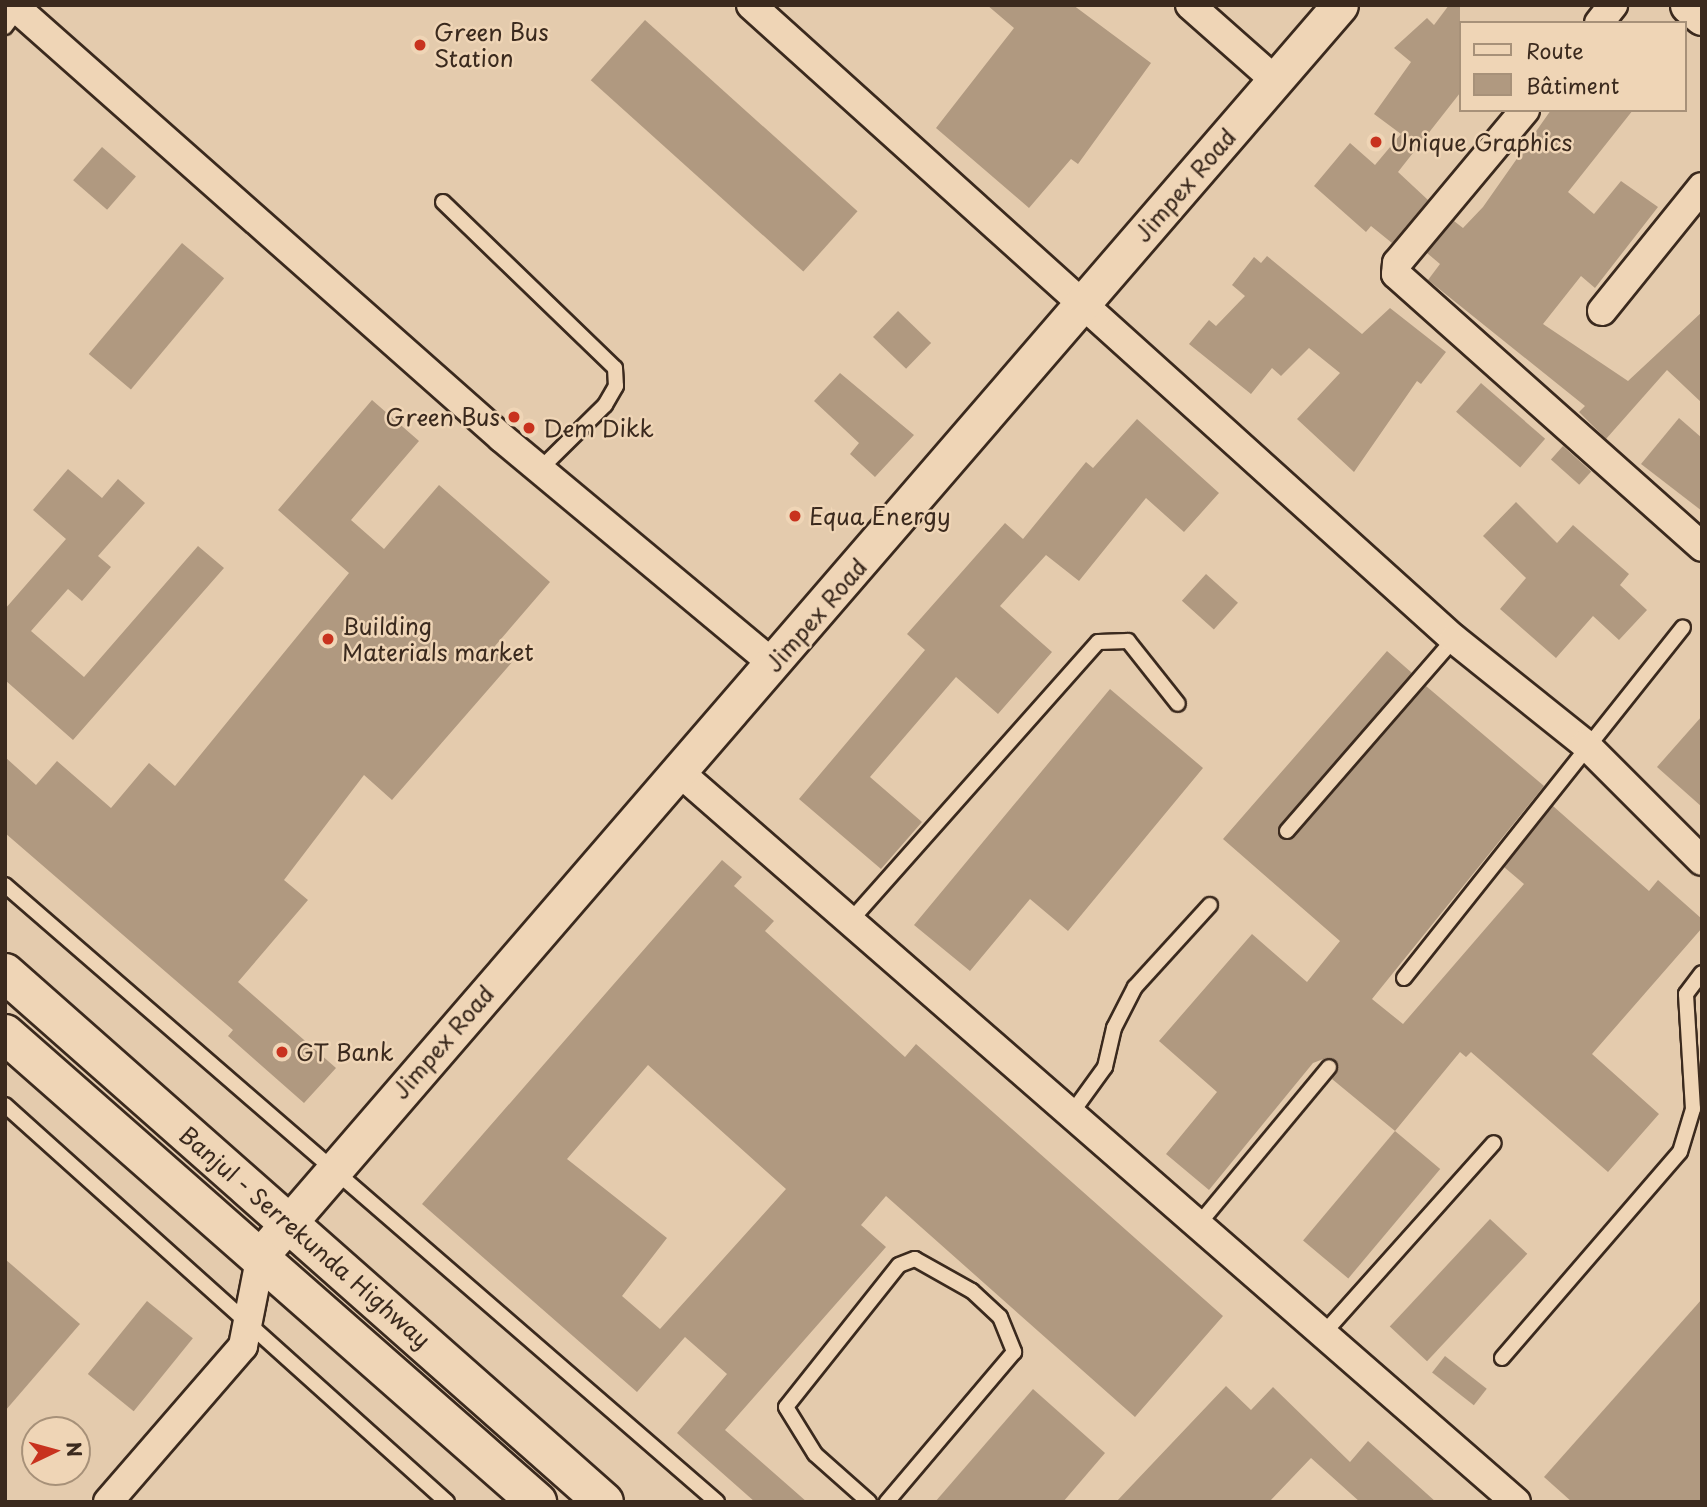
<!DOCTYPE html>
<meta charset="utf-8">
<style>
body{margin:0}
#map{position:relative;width:1707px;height:1507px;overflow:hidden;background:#e4cbad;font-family:"Playpen Sans",sans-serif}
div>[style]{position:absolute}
.building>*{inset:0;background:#b09980;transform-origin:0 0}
.roads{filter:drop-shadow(2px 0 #3b2a1e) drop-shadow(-2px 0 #3b2a1e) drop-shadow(0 2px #3b2a1e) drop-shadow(0 -2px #3b2a1e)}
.service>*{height:14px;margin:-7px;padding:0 7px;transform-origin:7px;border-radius:7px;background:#efd5b6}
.minor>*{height:28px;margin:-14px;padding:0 14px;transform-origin:14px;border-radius:14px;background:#efd5b6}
.tertiary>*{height:35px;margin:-17.5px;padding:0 17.5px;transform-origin:17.5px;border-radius:17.5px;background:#efd5b6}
.trunk>*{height:38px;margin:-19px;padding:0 19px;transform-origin:19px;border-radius:19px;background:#efd5b6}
.dots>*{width:19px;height:19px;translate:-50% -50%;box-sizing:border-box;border:4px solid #efd5b6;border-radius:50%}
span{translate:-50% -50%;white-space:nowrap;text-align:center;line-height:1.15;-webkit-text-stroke:5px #efd5b6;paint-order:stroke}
.poi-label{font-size:23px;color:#3b2a1e}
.left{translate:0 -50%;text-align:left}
.right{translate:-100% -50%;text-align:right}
.street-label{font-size:23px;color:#3b2a1e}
.frame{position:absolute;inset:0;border:7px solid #3b2a1e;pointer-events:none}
.legend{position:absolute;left:1459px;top:21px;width:228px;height:91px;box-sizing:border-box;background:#efd5b6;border:2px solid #a79179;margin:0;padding:9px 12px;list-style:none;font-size:21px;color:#3b2a1e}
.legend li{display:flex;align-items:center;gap:14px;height:35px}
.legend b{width:35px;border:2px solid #a79179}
.north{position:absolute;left:21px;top:1416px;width:70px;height:70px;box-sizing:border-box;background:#efd5b6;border:2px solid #a79179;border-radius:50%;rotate:85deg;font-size:19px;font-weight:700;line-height:28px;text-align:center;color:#3b2a1e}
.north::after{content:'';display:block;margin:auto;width:24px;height:32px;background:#c8321e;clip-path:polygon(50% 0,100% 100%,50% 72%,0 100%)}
</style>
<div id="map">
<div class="building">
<i style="clip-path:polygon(987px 5px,1073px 5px,1151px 63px,1078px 164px,1071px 159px,1029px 208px,936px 128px,1014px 28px)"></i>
<i style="clip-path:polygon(1449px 5px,1460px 5px,1460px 93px,1398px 172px,1428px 200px,1392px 243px,1371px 226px,1366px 232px,1314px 186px,1350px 143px,1375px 165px,1401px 134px,1374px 114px,1411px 62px,1394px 48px,1427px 18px,1434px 25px)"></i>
<i style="left:645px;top:20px;width:286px;height:81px;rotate:42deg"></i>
<i style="clip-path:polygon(1551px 110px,1633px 110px,1568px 192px,1594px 214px,1621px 181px,1658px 207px,1595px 288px,1581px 276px,1543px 324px,1628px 381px,1702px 312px,1702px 403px,1667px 370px,1606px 439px,1579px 412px,1585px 406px,1428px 280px,1440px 264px,1427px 253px,1454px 221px,1463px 228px,1483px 207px)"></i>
<i style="left:102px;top:147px;width:45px;height:44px;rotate:41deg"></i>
<i style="left:182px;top:243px;width:55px;height:145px;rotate:40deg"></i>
<i style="clip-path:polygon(1267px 256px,1362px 334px,1390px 308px,1446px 352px,1421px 384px,1417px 381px,1354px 472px,1297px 419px,1340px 373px,1309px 348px,1281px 376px,1272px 368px,1251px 394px,1189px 344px,1209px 320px,1216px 326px,1245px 296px,1232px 285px,1254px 257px,1261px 263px)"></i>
<i style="left:898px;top:311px;width:46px;height:36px;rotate:44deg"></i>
<i style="clip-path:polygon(840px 373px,914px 435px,875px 477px,850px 454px,859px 443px,814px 401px)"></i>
<i style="left:1481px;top:383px;width:85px;height:38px;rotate:41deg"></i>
<i style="clip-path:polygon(372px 400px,419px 441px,351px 520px,384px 549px,439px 485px,550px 582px,495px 646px,513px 661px,392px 800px,364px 775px,284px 880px,308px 900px,238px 982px,336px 1068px,304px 1103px,228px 1036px,233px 1030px,5px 833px,5px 757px,36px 785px,57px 761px,111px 808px,149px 763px,175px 786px,349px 573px,278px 510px)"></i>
<i style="clip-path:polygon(1679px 418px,1702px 438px,1702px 511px,1641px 464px)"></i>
<i style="clip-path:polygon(1137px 419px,1219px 493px,1184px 532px,1146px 498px,1079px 581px,1046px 555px,1000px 606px,1052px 652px,998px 714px,956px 677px,870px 777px,922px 822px,881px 869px,799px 799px,925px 650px,907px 634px,1005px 523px,1023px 539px,1086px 462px,1093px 468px)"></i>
<i style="left:1563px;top:446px;width:38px;height:18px;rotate:42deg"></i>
<i style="clip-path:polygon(68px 469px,102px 498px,118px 479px,145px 503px,98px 556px,111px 567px,82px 601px,68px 589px,31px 631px,84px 677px,198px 546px,224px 568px,73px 740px,5px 680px,5px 609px,66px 539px,33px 510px)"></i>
<i style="clip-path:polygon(1516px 502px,1557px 543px,1573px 525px,1629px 574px,1620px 585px,1647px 610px,1619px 640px,1593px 616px,1556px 658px,1500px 609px,1526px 578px,1483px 536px)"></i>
<i style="left:1206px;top:574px;width:43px;height:36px;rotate:42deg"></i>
<i style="clip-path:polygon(1387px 651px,1412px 673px,1280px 825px,1281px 839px,1294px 837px,1426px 686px,1544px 786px,1372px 999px,1403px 1024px,1524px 884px,1504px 867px,1553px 806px,1649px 891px,1658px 880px,1702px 919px,1702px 928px,1592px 1054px,1659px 1114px,1608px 1172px,1471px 1052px,1466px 1057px,1460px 1052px,1395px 1131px,1332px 1079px,1338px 1064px,1326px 1058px,1313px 1063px,1209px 1190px,1166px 1154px,1217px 1092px,1159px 1041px,1252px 934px,1307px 982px,1340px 941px,1223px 839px)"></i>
<i style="clip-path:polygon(1110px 689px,1203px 768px,1068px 931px,1030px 899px,970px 971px,914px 925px)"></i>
<i style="clip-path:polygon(1702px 716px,1702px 807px,1657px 767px)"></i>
<i style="clip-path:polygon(evenodd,722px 860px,742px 877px,734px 886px,774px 921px,765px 931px,905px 1057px,916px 1044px,1223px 1316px,1135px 1417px,886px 1196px,861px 1225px,886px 1247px,725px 1430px,807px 1502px,755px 1502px,677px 1433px,727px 1374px,685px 1337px,637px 1392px,422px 1204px,722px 860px,648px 1065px,786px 1189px,660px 1329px,622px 1296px,667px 1238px,567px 1159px,648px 1065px)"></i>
<i style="left:1395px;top:1131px;width:59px;height:143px;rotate:40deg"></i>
<i style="left:1490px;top:1219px;width:51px;height:147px;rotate:43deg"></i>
<i style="clip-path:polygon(5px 1259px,80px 1324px,5px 1411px)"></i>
<i style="clip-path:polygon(1702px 1299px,1702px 1502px,1572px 1502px,1544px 1477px)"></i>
<i style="left:147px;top:1301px;width:59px;height:94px;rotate:39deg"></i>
<i style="left:1445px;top:1356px;width:53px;height:21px;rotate:38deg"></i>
<i style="clip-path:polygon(1226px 1386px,1251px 1410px,1273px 1387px,1350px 1462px,1368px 1441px,1436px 1502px,1360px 1502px,1311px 1458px,1269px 1502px,1116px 1502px)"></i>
<i style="clip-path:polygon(1033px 1389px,1105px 1453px,1063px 1502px,935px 1502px)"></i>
</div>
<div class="roads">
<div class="service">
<i style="left:5px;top:27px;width:21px;rotate:-53deg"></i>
<i style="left:443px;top:202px;width:239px;rotate:44deg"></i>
<i style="left:615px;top:368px;width:18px;rotate:87deg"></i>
<i style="left:616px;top:386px;width:22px;rotate:120deg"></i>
<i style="left:605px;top:405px;width:91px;rotate:135.4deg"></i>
<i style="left:1287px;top:831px;width:254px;rotate:-49deg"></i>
<i style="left:5px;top:885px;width:942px;rotate:40.91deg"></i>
<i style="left:852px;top:919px;width:370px;rotate:-48.4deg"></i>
<i style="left:1098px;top:642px;width:30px;rotate:-2deg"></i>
<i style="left:1128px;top:641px;width:80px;rotate:51.6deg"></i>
<i style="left:1404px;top:978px;width:448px;rotate:-51.5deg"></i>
<i style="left:5px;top:1105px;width:594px;rotate:41.93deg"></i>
<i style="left:1071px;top:1114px;width:58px;rotate:-54.1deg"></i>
<i style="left:1105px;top:1067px;width:40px;rotate:-77deg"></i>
<i style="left:1114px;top:1028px;width:46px;rotate:-62.9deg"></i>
<i style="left:1135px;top:987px;width:111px;rotate:-47.6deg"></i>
<i style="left:1198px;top:1225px;width:205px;rotate:-50.3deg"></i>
<i style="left:1323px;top:1334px;width:256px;rotate:-48.2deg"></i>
<i style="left:1502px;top:1358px;width:272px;rotate:-49.2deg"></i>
<i style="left:1680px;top:1152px;width:45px;rotate:-73.2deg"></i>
<i style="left:1693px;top:1109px;width:115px;rotate:-93.5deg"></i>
<i style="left:1686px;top:994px;width:26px;rotate:-53deg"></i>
<i style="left:869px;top:1502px;width:72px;rotate:-138.4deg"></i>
<i style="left:815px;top:1454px;width:55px;rotate:-121.7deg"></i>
<i style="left:786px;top:1407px;width:181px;rotate:-51.5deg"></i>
<i style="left:899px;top:1265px;width:17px;rotate:-21deg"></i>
<i style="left:915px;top:1259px;width:65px;rotate:29.3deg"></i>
<i style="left:972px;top:1291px;width:38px;rotate:43deg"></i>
<i style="left:1000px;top:1317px;width:38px;rotate:68deg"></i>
<i style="left:1014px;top:1352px;width:197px;rotate:130.3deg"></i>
</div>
<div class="minor">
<i style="left:13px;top:5px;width:653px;rotate:41.52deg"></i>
<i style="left:502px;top:438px;width:354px;rotate:39.8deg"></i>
<i style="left:751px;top:5px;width:947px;rotate:42.05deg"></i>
<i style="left:1454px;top:639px;width:168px;rotate:38.7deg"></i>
<i style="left:1585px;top:744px;width:165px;rotate:45deg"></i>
<i style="left:1190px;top:5px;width:115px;rotate:41.5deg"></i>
<i style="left:1599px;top:23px;width:23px;rotate:-52deg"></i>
<i style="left:1525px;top:110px;width:199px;rotate:129.9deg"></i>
<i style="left:1397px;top:263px;width:11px;rotate:95deg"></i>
<i style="left:1396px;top:274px;width:410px;rotate:41.7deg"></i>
<i style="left:1602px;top:311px;width:159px;rotate:-51.1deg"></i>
<i style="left:678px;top:771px;width:1112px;rotate:41.1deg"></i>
<i style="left:108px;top:1502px;width:206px;rotate:-49.1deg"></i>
<i style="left:243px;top:1346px;width:93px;rotate:-78.8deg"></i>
</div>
<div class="tertiary">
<i style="left:1688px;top:5px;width:18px;rotate:41deg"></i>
<i style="left:261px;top:1255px;width:1651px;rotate:-49.2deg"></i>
</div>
<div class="trunk">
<i style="left:5px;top:973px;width:799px;rotate:41.45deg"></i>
<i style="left:5px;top:1034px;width:709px;rotate:41.34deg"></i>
</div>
</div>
<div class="dots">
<i style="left:420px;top:45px;background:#c8321e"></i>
<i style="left:1376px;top:142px;background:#c8321e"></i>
<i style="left:514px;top:417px;background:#c8321e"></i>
<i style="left:529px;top:428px;background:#c8321e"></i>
<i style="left:795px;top:516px;background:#c8321e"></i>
<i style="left:328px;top:639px;background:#c8321e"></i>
<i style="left:282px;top:1052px;background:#c8321e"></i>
</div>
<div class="poi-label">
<span class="left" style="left:434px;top:45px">Green Bus<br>Station</span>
<span class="left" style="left:1390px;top:142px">Unique Graphics</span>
<span class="right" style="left:500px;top:417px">Green Bus</span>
<span class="left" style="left:543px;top:428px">Dem Dikk</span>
<span class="left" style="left:809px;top:516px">Equa Energy</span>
<span class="left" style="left:342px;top:639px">Building<br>Materials market</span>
<span class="left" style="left:296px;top:1052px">GT Bank</span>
</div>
<div class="street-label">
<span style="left:1185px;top:185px;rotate:-49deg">Jimpex Road</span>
<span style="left:816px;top:615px;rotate:-49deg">Jimpex Road</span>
<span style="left:443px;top:1042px;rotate:-49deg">Jimpex Road</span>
<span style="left:305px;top:1237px;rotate:41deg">Banjul - Serrekunda Highway</span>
</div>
<div class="frame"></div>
<ul class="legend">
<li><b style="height:9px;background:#efd5b6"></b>Route</li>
<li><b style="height:19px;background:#b09980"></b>Bâtiment</li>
</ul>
<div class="north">N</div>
</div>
